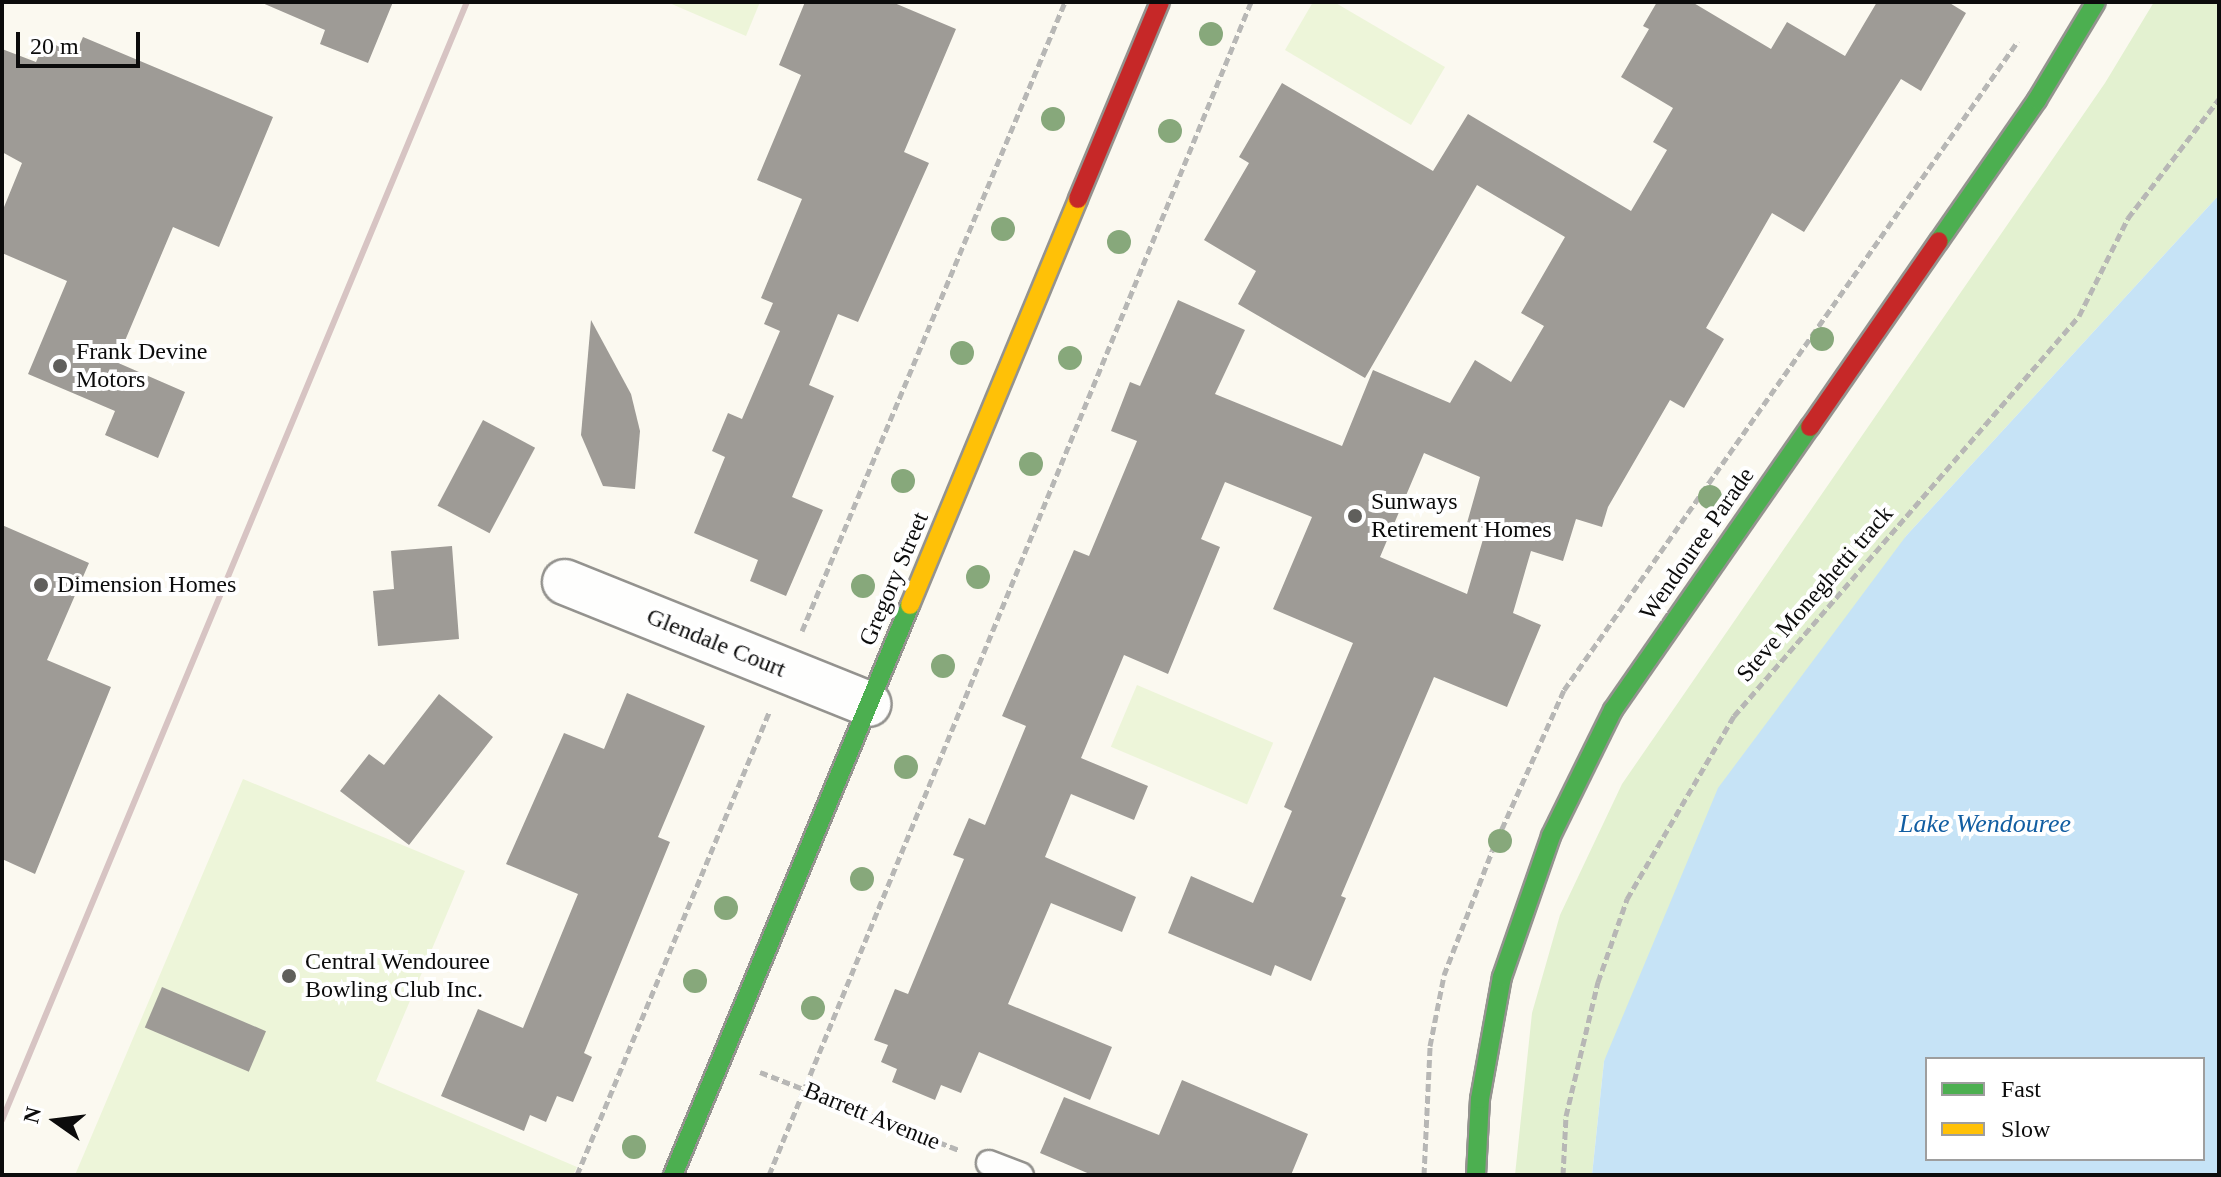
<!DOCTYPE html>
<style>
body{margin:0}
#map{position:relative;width:2221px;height:1177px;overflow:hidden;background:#fbf9f0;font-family:"Times New Roman",serif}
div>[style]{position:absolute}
.green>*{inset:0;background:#e3f1d0}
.pitch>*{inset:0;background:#edf5d9;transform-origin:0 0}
.water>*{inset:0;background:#c6e3f6}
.building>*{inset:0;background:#9e9b96;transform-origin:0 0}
.path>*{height:5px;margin-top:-2.5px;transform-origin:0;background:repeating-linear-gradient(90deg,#b7b7b5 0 8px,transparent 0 12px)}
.roads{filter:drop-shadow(2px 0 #94938f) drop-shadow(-2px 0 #94938f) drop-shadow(0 2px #94938f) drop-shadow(0 -2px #94938f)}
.lane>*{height:24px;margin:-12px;padding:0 12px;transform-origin:12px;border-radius:12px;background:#fefefd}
.street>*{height:44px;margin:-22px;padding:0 22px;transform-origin:22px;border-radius:22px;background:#fefefd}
.fast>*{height:18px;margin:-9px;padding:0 9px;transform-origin:9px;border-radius:9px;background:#4caf50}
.slow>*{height:18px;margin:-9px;padding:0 9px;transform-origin:9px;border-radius:9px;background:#ffc107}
.jam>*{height:18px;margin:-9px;padding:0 9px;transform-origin:9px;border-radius:9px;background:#c62828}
.rail>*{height:6px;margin:-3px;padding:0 3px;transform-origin:3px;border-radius:3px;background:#d7c4c3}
.trees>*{width:24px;height:24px;margin:-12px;border-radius:50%;background:#87a87b}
.dots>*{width:22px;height:22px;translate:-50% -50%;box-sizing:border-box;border:4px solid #fff;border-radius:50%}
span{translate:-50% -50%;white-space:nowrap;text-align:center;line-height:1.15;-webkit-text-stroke:8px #fff;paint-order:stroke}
.poi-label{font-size:24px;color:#0c0c0c}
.left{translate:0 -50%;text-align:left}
.street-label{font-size:24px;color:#0c0c0c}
.water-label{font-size:26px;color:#125ea2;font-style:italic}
.frame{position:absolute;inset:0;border:4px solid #0c0c0c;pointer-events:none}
.legend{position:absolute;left:1925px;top:1057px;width:280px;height:104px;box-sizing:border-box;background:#fff;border:2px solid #9e9e9e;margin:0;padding:10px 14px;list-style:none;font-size:24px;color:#0c0c0c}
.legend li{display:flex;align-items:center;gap:16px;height:40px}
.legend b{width:40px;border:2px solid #9e9e9e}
.north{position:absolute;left:16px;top:1081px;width:80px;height:80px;-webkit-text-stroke:6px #fff;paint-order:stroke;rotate:284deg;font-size:22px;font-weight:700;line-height:32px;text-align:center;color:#0c0c0c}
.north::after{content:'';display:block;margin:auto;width:28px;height:36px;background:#0c0c0c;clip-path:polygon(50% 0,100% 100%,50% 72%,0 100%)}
.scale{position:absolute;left:16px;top:32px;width:124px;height:36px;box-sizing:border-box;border:4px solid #0c0c0c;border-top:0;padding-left:10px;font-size:24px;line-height:28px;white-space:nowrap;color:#0c0c0c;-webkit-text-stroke:6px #fff;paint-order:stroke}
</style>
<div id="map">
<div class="green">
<i style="clip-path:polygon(2154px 2px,2219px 2px,2219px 195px,1906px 536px,1604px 1061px,1592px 1175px,1515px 1175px,1532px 1013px,1560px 915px,1622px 784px,2105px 83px)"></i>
</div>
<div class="pitch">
<i style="clip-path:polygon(667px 2px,760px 2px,746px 36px)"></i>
<i style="clip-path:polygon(1313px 2px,1334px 2px,1445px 67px,1411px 125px,1285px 50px)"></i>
<i style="left:1137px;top:685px;width:148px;height:67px;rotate:23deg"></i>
<i style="clip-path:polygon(243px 779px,465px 871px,376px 1081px,577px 1167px,573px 1175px,75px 1175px)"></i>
</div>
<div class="water">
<i style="clip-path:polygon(evenodd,2219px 195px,2219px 1175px,1592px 1175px,1604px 1061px,1718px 788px,1906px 536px,2219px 195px,1927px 1059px,2203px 1059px,2203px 1159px,1927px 1159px,1927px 1059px)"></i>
</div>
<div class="building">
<i style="clip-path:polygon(260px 2px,393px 2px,368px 63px,320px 44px,325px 30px)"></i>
<i style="clip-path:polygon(805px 2px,892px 2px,956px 29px,904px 152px,929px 163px,858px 322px,838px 314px,809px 385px,834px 396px,792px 497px,823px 510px,786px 596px,750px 581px,758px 560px,694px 533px,725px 457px,712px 451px,728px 413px,742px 419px,780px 331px,764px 324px,773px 303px,761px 298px,802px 199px,757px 180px,801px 75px,779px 65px)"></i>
<i style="clip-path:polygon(evenodd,1657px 2px,1692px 2px,1771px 49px,1787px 22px,1845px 56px,1877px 2px,1948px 2px,1966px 13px,1921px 91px,1901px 79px,1804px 232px,1772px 213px,1706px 328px,1724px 339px,1684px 408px,1670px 400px,1608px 507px,1602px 527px,1576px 519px,1563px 561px,1531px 551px,1513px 613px,1541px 625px,1507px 707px,1434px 677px,1341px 896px,1346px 898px,1311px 981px,1275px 965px,1271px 976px,1168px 933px,1191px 876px,1253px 903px,1292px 811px,1284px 807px,1353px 643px,1273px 609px,1312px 517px,1225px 482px,1201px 539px,1220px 547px,1168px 674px,1124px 655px,1081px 758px,1148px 786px,1134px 820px,1071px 794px,1045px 857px,1136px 897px,1122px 932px,1051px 903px,1008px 1004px,1112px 1047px,1090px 1100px,979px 1052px,961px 1093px,941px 1085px,935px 1100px,892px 1082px,897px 1069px,881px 1062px,888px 1045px,874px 1040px,895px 989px,908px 994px,964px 859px,953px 855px,969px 818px,985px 825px,1026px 726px,1002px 716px,1074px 550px,1089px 556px,1137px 441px,1111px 431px,1130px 382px,1140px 386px,1178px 300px,1245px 330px,1215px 394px,1342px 446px,1373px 370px,1450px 403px,1475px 360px,1511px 382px,1544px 326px,1521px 313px,1565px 237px,1477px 185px,1365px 378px,1238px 304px,1256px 271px,1204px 240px,1249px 163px,1239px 157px,1282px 83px,1433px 171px,1468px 114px,1631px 211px,1667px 150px,1653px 142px,1673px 108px,1621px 77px,1649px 29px,1643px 26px,1657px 2px,1424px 453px,1480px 477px,1467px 523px,1486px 529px,1467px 594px,1380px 557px,1424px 453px)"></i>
<i style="clip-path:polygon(83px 37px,273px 117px,219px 247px,173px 227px,116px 362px,185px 392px,158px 458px,105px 435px,115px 411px,28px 374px,67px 281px,2px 253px,2px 212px,22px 163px,2px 152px,2px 49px,36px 62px,45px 41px,76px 53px)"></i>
<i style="clip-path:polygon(591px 320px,631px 394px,640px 431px,635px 489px,603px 486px,581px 435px)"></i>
<i style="left:483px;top:420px;width:59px;height:97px;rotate:28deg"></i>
<i style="clip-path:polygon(2px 525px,89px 563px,47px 660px,111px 687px,35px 874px,2px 859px)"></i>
<i style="clip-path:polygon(452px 546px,459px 639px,378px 646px,373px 591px,394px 589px,391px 551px)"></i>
<i style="clip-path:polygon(627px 693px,705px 726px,658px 837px,670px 842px,584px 1053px,592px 1057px,573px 1102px,557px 1096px,546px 1122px,530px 1115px,524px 1131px,441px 1096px,478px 1009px,523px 1028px,578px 894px,506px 864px,564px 733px,604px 749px)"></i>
<i style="clip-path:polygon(439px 694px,493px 737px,409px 845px,340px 791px,369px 754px,384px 765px)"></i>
<i style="left:162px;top:987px;width:113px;height:44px;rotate:23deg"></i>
<i style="clip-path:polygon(1182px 1080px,1308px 1134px,1291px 1175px,1092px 1175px,1040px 1153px,1064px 1097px,1159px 1135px)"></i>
</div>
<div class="path">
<i style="left:802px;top:631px;width:682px;rotate:-67.31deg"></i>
<i style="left:760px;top:1072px;width:214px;rotate:21.4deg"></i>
<i style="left:577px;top:1175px;width:503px;rotate:-67.46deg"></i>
<i style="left:769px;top:1175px;width:1268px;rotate:-67.66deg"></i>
<i style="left:1424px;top:1175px;width:129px;rotate:-87.3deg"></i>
<i style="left:1430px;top:1046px;width:72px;rotate:-78.8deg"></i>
<i style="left:1444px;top:975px;width:133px;rotate:-68.8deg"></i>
<i style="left:1492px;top:851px;width:176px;rotate:-65.9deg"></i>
<i style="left:1564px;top:690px;width:792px;rotate:-55.03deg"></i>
<i style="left:1563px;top:1175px;width:59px;rotate:-87.1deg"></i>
<i style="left:1566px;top:1116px;width:138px;rotate:-76.6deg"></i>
<i style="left:1598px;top:982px;width:88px;rotate:-70.7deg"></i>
<i style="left:1627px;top:899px;width:212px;rotate:-59.7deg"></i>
<i style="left:1734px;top:716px;width:528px;rotate:-49.22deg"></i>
<i style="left:2079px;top:316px;width:110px;rotate:-63.4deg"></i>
<i style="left:2128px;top:218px;width:150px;rotate:-52.6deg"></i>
</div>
<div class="roads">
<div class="lane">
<i style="left:989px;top:1163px;width:34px;rotate:21deg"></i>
</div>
<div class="street">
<i style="left:565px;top:582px;width:327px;rotate:21.9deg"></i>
</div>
<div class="fast">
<i style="left:1939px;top:241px;width:172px;rotate:-55.2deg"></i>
<i style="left:2037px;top:100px;width:114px;rotate:-59deg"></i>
<i style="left:673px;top:1175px;width:617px;rotate:-67.42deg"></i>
<i style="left:1476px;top:1175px;width:76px;rotate:-87deg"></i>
<i style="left:1480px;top:1099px;width:124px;rotate:-79.8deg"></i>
<i style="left:1502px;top:977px;width:149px;rotate:-70.8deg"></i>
<i style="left:1551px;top:836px;width:140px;rotate:-63.8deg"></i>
<i style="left:1613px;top:710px;width:345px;rotate:-55.2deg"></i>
</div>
<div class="slow">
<i style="left:910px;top:605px;width:439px;rotate:-67.5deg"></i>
</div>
<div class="jam">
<i style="left:1078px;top:199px;width:213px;rotate:-67.4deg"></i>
<i style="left:1810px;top:427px;width:226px;rotate:-55.3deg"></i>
</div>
</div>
<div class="rail">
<i style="left:2px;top:1120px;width:1211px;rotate:-67.42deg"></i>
</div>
<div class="trees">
<i style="left:1211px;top:34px"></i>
<i style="left:1053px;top:119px"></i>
<i style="left:1170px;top:131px"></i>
<i style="left:1003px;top:229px"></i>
<i style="left:1119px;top:242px"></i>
<i style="left:1822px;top:339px"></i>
<i style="left:962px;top:353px"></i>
<i style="left:1070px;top:358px"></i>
<i style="left:1031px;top:464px"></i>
<i style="left:903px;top:481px"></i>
<i style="left:1710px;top:497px"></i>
<i style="left:978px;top:577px"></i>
<i style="left:863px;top:586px"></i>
<i style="left:943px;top:666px"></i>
<i style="left:906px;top:767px"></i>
<i style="left:1500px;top:841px"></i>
<i style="left:862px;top:879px"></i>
<i style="left:726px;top:908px"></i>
<i style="left:695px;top:981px"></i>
<i style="left:813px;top:1008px"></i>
<i style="left:634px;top:1147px"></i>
</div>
<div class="dots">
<i style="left:60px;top:366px;background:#605f5c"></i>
<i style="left:1355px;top:516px;background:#605f5c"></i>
<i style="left:41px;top:585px;background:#605f5c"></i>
<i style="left:289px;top:976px;background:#605f5c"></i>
</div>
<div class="poi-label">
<span class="left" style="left:76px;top:366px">Frank Devine<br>Motors</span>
<span class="left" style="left:1371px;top:516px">Sunways<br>Retirement Homes</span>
<span class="left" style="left:57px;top:585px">Dimension Homes</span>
<span class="left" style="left:305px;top:976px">Central Wendouree<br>Bowling Club Inc.</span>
</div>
<div class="street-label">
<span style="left:1697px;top:544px;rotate:-55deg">Wendouree Parade</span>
<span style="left:894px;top:579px;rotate:-67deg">Gregory Street</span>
<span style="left:1815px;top:594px;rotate:-49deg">Steve Moneghetti track</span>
<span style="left:716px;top:643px;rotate:22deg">Glendale Court</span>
<span style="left:872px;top:1116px;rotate:22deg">Barrett Avenue</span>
</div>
<div class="water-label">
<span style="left:1985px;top:824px">Lake Wendouree</span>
</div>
<div class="frame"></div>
<ul class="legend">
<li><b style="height:10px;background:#4caf50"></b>Fast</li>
<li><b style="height:10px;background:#ffc107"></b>Slow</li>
</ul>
<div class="north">N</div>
<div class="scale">20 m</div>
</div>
